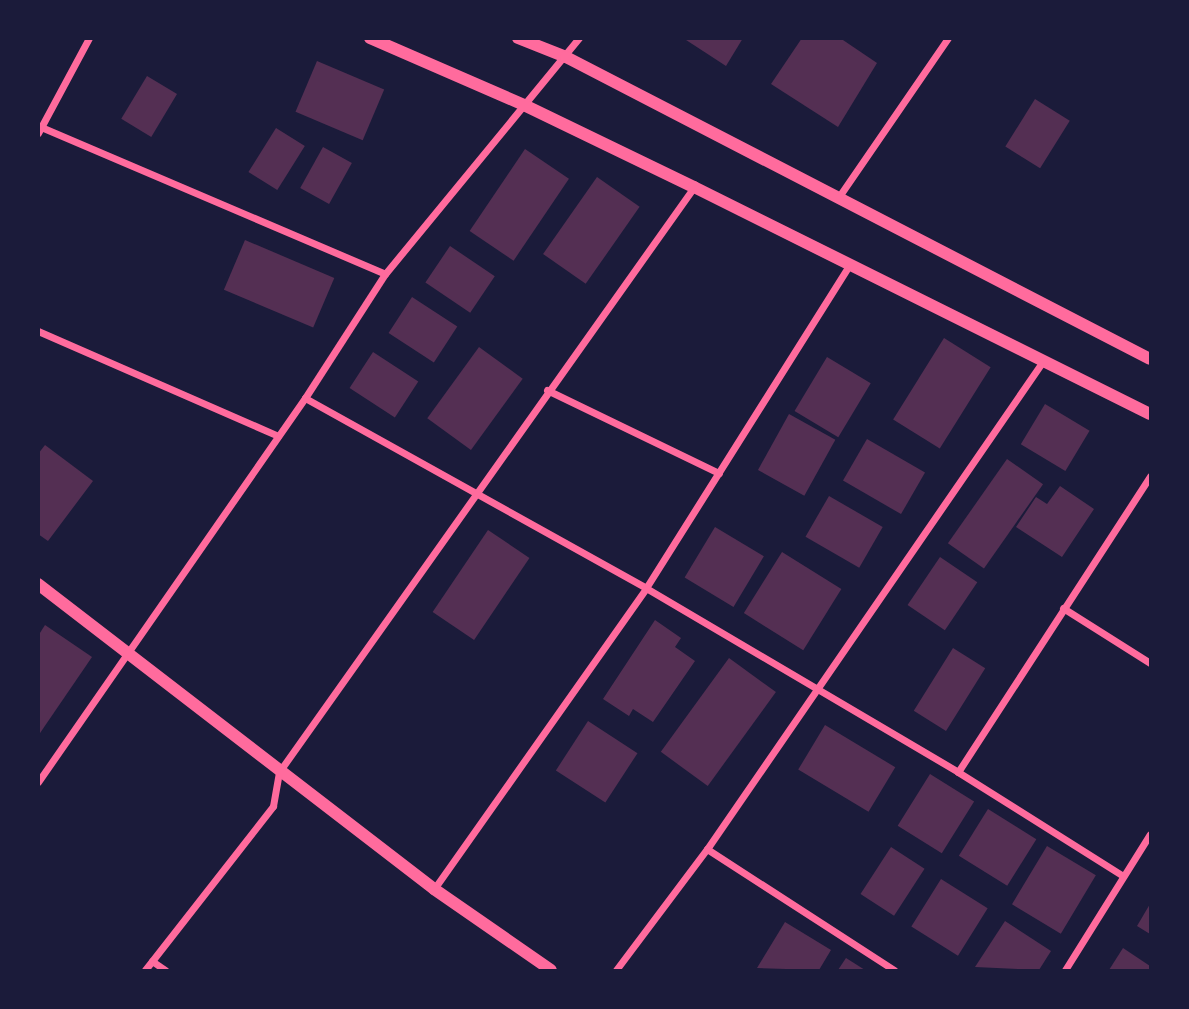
<!DOCTYPE html>
<style>
body{margin:0}
#map{position:relative;width:1189px;height:1009px;overflow:hidden;background:#1b1b3a;font-family:"Times New Roman",serif}
div>[style]{position:absolute}
.building>*{inset:0;background:#542f53;transform-origin:0 0}
.minor>*{height:7px;margin:-3.5px;padding:0 3.5px;transform-origin:3.5px;border-radius:3.5px;background:#ff6b9d}
.tertiary>*{height:12px;margin:-6px;padding:0 6px;transform-origin:6px;border-radius:6px;background:#ff6b9d}
span{translate:-50% -50%;white-space:nowrap;text-align:center;line-height:1.15;-webkit-text-stroke:5px #1b1b3a;paint-order:stroke}
.frame{position:absolute;inset:0;border:40px solid #1b1b3a;pointer-events:none}
</style>
<div id="map">
<div class="building">
<i style="clip-path:polygon(683px 38px,743px 38px,726px 66px)"></i>
<i style="clip-path:polygon(802px 38px,840px 38px,877px 63px,838px 127px,771px 84px)"></i>
<i style="left:317px;top:61px;width:73px;height:55px;rotate:23deg"></i>
<i style="left:147px;top:76px;width:35px;height:50px;rotate:31deg"></i>
<i style="left:1035px;top:99px;width:41px;height:56px;rotate:32deg"></i>
<i style="left:276px;top:128px;width:34px;height:52px;rotate:32deg"></i>
<i style="left:323px;top:147px;width:33px;height:47px;rotate:29deg"></i>
<i style="left:525px;top:149px;width:53px;height:99px;rotate:34deg"></i>
<i style="left:597px;top:177px;width:52px;height:94px;rotate:35deg"></i>
<i style="left:245px;top:240px;width:97px;height:54px;rotate:23deg"></i>
<i style="left:450px;top:246px;width:54px;height:44px;rotate:34deg"></i>
<i style="left:412px;top:297px;width:54px;height:43px;rotate:33deg"></i>
<i style="left:944px;top:338px;width:55px;height:96px;rotate:32deg"></i>
<i style="left:479px;top:347px;width:54px;height:88px;rotate:36deg"></i>
<i style="left:373px;top:352px;width:54px;height:43px;rotate:33deg"></i>
<i style="left:827px;top:357px;width:51px;height:63px;rotate:31deg"></i>
<i style="left:1045px;top:404px;width:52px;height:47px;rotate:31deg"></i>
<i style="left:789px;top:414px;width:53px;height:64px;rotate:29deg"></i>
<i style="left:867px;top:439px;width:67px;height:48px;rotate:30deg"></i>
<i style="clip-path:polygon(45px 445px,93px 481px,48px 541px,38px 534px,38px 454px)"></i>
<i style="left:1007px;top:459px;width:44px;height:103px;rotate:35deg"></i>
<i style="clip-path:polygon(1060px 486px,1094px 509px,1062px 557px,1016px 527px,1036px 497px,1047px 504px)"></i>
<i style="left:829px;top:496px;width:62px;height:47px;rotate:30deg"></i>
<i style="left:715px;top:527px;width:57px;height:59px;rotate:31deg"></i>
<i style="left:488px;top:530px;width:50px;height:99px;rotate:34deg"></i>
<i style="left:782px;top:552px;width:70px;height:72px;rotate:32deg"></i>
<i style="left:940px;top:557px;width:45px;height:58px;rotate:34deg"></i>
<i style="clip-path:polygon(655px 620px,681px 638px,675px 647px,695px 661px,653px 722px,633px 709px,629px 716px,603px 699px)"></i>
<i style="clip-path:polygon(45px 625px,92px 657px,38px 736px,38px 636px)"></i>
<i style="left:953px;top:648px;width:38px;height:74px;rotate:32deg"></i>
<i style="left:729px;top:658px;width:58px;height:116px;rotate:36deg"></i>
<i style="left:588px;top:721px;width:59px;height:59px;rotate:33deg"></i>
<i style="left:825px;top:725px;width:82px;height:52px;rotate:31deg"></i>
<i style="left:930px;top:774px;width:52px;height:61px;rotate:32deg"></i>
<i style="left:988px;top:809px;width:57px;height:55px;rotate:32deg"></i>
<i style="left:1047px;top:846px;width:57px;height:68px;rotate:31deg"></i>
<i style="left:891px;top:847px;width:40px;height:56px;rotate:33deg"></i>
<i style="left:941px;top:879px;width:55px;height:56px;rotate:32deg"></i>
<i style="clip-path:polygon(1150px 904px,1150px 934px,1137px 926px)"></i>
<i style="clip-path:polygon(1005px 921px,1051px 951px,1039px 970px,975px 967px)"></i>
<i style="clip-path:polygon(785px 922px,831px 950px,819px 970px,757px 968px)"></i>
<i style="clip-path:polygon(1123px 948px,1150px 966px,1150px 970px,1109px 970px)"></i>
<i style="clip-path:polygon(846px 958px,865px 970px,838px 970px)"></i>
</div>
<div class="minor">
<i style="left:41px;top:127px;width:374px;rotate:23.1deg"></i>
<i style="left:38px;top:133px;width:108px;rotate:-61.8deg"></i>
<i style="left:838px;top:198px;width:194px;rotate:-55.5deg"></i>
<i style="left:38px;top:331px;width:262px;rotate:23.6deg"></i>
<i style="left:547px;top:390px;width:191px;rotate:25.8deg"></i>
<i style="left:305px;top:398px;width:390px;rotate:29.1deg"></i>
<i style="left:646px;top:588px;width:362px;rotate:30.5deg"></i>
<i style="left:958px;top:772px;width:195px;rotate:32.2deg"></i>
<i style="left:1063px;top:608px;width:103px;rotate:32.3deg"></i>
<i style="left:958px;top:772px;width:353px;rotate:-57deg"></i>
<i style="left:38px;top:782px;width:468px;rotate:-55.2deg"></i>
<i style="left:305px;top:398px;width:148px;rotate:-57.2deg"></i>
<i style="left:385px;top:274px;width:306px;rotate:-50.6deg"></i>
<i style="left:707px;top:849px;width:223px;rotate:32.9deg"></i>
<i style="left:434px;top:889px;width:368px;rotate:-54.8deg"></i>
<i style="left:646px;top:588px;width:383px;rotate:-57.8deg"></i>
<i style="left:152px;top:961px;width:16px;rotate:35deg"></i>
<i style="left:145px;top:970px;width:208px;rotate:-52deg"></i>
<i style="left:273px;top:806px;width:35px;rotate:-80deg"></i>
<i style="left:279px;top:772px;width:717px;rotate:-54.65deg"></i>
<i style="left:616px;top:970px;width:151px;rotate:-53.1deg"></i>
<i style="left:707px;top:849px;width:592px;rotate:-55.45deg"></i>
<i style="left:1065px;top:970px;width:160px;rotate:-58deg"></i>
</div>
<div class="tertiary">
<i style="left:370px;top:38px;width:168px;rotate:23.5deg"></i>
<i style="left:524px;top:105px;width:189px;rotate:25.8deg"></i>
<i style="left:694px;top:187px;width:509px;rotate:26.46deg"></i>
<i style="left:518px;top:38px;width:52px;rotate:21.6deg"></i>
<i style="left:566px;top:57px;width:657px;rotate:27.34deg"></i>
<i style="left:38px;top:584px;width:500px;rotate:37.6deg"></i>
<i style="left:434px;top:889px;width:142px;rotate:34.7deg"></i>
</div>
<div class="frame"></div>
</div>
